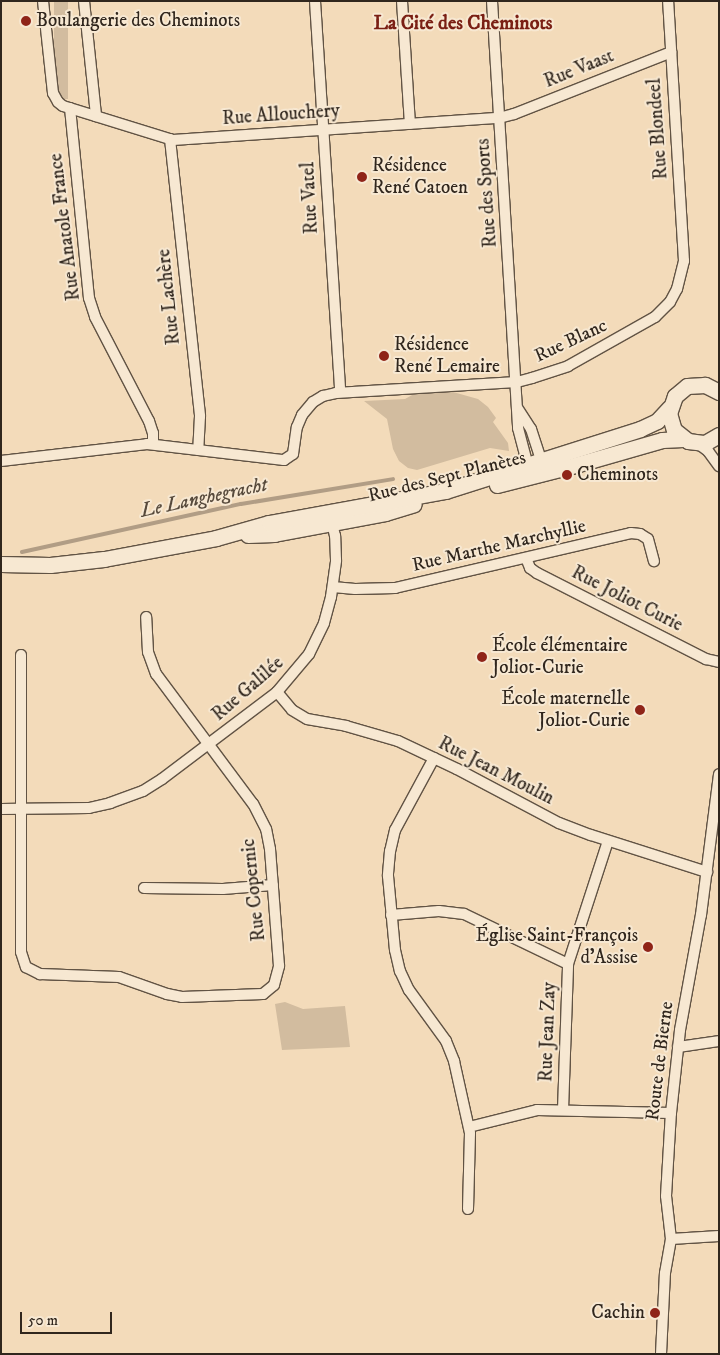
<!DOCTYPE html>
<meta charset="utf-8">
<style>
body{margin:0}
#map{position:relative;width:720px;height:1355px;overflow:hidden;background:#f3dbba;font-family:"IM FELL DW Pica",serif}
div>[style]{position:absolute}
.green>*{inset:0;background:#d2bc9f;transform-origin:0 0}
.stream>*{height:4px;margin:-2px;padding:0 2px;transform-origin:2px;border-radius:2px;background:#b19d85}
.roads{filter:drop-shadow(1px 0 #615344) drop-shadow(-1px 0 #615344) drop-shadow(0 1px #615344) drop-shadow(0 -1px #615344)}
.street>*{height:10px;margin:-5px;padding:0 5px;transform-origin:5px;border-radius:5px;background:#f7e8d2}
.secondary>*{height:15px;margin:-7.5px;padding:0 7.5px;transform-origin:7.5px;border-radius:7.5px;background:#f7e8d2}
.dots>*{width:14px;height:14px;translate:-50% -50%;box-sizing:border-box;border:2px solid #f7e8d2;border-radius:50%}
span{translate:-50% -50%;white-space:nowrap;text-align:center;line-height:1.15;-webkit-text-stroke:4px #f7e8d2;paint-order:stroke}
.poi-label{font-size:19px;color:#30261d}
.left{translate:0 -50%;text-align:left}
.right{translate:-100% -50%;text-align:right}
.street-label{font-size:19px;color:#30261d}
.neighbourhood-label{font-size:20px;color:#7a1f14;font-weight:700}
.water-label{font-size:20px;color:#574a3c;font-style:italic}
.frame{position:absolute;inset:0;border:2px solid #30261d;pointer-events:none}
.scale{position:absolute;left:20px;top:1312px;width:92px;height:22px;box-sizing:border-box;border:2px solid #30261d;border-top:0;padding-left:6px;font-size:15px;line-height:18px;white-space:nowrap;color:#30261d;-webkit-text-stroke:4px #f7e8d2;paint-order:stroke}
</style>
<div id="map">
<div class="green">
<i style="left:54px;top:1px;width:14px;height:98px"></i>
<i style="clip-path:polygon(453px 392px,478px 399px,488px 407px,496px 418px,493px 422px,508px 443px,509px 451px,490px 448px,417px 470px,408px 468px,399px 461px,393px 449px,387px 419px,364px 401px,405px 399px,414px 394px)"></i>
<i style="clip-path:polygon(285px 1002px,303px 1009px,345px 1006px,350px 1047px,282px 1050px,275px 1004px)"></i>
</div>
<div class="stream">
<i style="left:22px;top:552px;width:224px;rotate:-12.4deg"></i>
<i style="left:241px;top:504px;width:154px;rotate:-9.3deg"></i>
</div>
<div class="roads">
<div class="street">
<i style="left:43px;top:1px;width:93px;rotate:83.8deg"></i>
<i style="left:53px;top:93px;width:10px;rotate:61deg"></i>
<i style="left:58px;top:102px;width:6px;rotate:39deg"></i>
<i style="left:63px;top:106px;width:115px;rotate:17.2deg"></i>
<i style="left:173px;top:140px;width:327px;rotate:-3.9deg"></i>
<i style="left:499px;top:118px;width:16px;rotate:-15deg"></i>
<i style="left:514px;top:114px;width:169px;rotate:-21.5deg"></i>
<i style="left:84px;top:1px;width:116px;rotate:84deg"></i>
<i style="left:315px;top:1px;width:392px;rotate:86.3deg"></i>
<i style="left:402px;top:1px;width:123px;rotate:86.3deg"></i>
<i style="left:492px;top:1px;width:428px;rotate:86.5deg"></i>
<i style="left:518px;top:428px;width:43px;rotate:75.3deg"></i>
<i style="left:70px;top:108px;width:191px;rotate:84.3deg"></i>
<i style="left:89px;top:298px;width:20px;rotate:72deg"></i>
<i style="left:95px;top:317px;width:117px;rotate:62.6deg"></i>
<i style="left:149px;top:421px;width:13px;rotate:72deg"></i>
<i style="left:153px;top:433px;width:11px;rotate:90deg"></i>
<i style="left:170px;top:139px;width:279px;rotate:83.8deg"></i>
<i style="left:200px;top:416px;width:34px;rotate:93deg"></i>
<i style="left:518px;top:409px;width:24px;rotate:57deg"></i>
<i style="left:531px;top:429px;width:38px;rotate:72deg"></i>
<i style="left:697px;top:443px;width:14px;rotate:36deg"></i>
<i style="left:708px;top:451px;width:19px;rotate:54deg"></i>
<i style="left:1px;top:461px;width:147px;rotate:-6.6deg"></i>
<i style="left:147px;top:444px;width:138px;rotate:6.7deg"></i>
<i style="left:284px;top:460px;width:11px;rotate:-34deg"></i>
<i style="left:293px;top:454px;width:27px;rotate:-82deg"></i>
<i style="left:297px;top:427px;width:13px;rotate:-67deg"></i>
<i style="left:302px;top:415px;width:17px;rotate:-50deg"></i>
<i style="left:313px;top:402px;width:12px;rotate:-31deg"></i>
<i style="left:323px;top:396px;width:13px;rotate:-13deg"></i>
<i style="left:336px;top:393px;width:181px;rotate:-3.5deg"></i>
<i style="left:517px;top:382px;width:16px;rotate:-15deg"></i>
<i style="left:532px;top:378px;width:38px;rotate:-18deg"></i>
<i style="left:568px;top:366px;width:100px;rotate:-29.4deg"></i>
<i style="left:655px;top:317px;width:21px;rotate:-45deg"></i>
<i style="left:670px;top:302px;width:15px;rotate:-62deg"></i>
<i style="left:677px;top:289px;width:29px;rotate:-76deg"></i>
<i style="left:684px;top:261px;width:260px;rotate:-93.5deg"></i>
<i style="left:526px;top:558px;width:11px;rotate:68deg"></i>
<i style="left:530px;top:568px;width:9px;rotate:36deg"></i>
<i style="left:537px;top:573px;width:190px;rotate:27deg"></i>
<i style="left:706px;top:659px;width:13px;rotate:13deg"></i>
<i style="left:333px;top:587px;width:22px;rotate:5deg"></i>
<i style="left:355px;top:589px;width:40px;rotate:-1.4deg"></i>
<i style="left:395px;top:588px;width:242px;rotate:-13.1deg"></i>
<i style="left:631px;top:533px;width:9px;rotate:6deg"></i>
<i style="left:640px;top:534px;width:9px;rotate:32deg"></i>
<i style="left:648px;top:539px;width:23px;rotate:75deg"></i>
<i style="left:21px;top:655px;width:297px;rotate:90deg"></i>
<i style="left:21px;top:952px;width:16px;rotate:72deg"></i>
<i style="left:26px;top:967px;width:16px;rotate:27deg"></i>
<i style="left:40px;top:974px;width:79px;rotate:2.2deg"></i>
<i style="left:119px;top:977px;width:51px;rotate:19.5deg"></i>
<i style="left:167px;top:994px;width:15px;rotate:11deg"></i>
<i style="left:182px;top:997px;width:81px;rotate:-2.1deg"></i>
<i style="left:263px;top:994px;width:14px;rotate:-39deg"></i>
<i style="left:274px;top:985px;width:20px;rotate:-75deg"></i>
<i style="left:279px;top:966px;width:117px;rotate:-94.4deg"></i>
<i style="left:270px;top:849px;width:20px;rotate:-101deg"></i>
<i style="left:266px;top:829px;width:28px;rotate:-117deg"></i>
<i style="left:253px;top:804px;width:162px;rotate:-126.7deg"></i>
<i style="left:156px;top:674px;width:23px;rotate:-110deg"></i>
<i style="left:148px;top:652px;width:35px;rotate:-93deg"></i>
<i style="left:277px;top:692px;width:23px;rotate:50deg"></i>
<i style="left:292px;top:710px;width:17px;rotate:31deg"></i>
<i style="left:307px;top:719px;width:40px;rotate:10deg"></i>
<i style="left:346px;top:726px;width:54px;rotate:16.1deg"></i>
<i style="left:398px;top:741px;width:65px;rotate:25.4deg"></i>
<i style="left:457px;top:769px;width:115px;rotate:27.9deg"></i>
<i style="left:559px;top:823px;width:34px;rotate:21deg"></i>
<i style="left:591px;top:835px;width:122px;rotate:17.7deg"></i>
<i style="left:434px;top:758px;width:82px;rotate:118.4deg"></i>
<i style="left:395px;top:830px;width:22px;rotate:103deg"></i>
<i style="left:390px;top:851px;width:25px;rotate:95deg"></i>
<i style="left:388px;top:876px;width:74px;rotate:84.6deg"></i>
<i style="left:395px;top:950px;width:22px;rotate:77deg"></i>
<i style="left:400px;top:971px;width:21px;rotate:65deg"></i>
<i style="left:409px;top:990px;width:63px;rotate:54deg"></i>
<i style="left:446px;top:1041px;width:22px;rotate:68deg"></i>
<i style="left:454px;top:1061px;width:74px;rotate:77.5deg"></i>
<i style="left:470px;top:1133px;width:76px;rotate:91.5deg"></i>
<i style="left:1px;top:809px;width:88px;rotate:-0.7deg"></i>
<i style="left:89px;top:808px;width:22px;rotate:-13deg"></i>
<i style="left:110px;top:803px;width:35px;rotate:-20deg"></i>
<i style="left:143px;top:791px;width:22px;rotate:-32deg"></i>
<i style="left:162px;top:779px;width:144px;rotate:-37.1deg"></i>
<i style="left:277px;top:692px;width:50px;rotate:-49.9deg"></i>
<i style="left:309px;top:654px;width:34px;rotate:-64deg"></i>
<i style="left:324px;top:623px;width:27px;rotate:-75deg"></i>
<i style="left:331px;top:597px;width:37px;rotate:-82deg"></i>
<i style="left:336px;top:560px;width:24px;rotate:-92deg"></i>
<i style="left:335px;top:536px;width:17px;rotate:-103deg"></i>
<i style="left:144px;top:888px;width:79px;rotate:0.7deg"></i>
<i style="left:223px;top:889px;width:50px;rotate:-4.6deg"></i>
<i style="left:391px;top:915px;width:48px;rotate:-4.8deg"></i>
<i style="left:439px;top:911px;width:25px;rotate:7deg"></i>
<i style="left:464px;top:914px;width:115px;rotate:25.7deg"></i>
<i style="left:678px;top:1047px;width:41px;rotate:-8.3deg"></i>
<i style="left:563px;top:1110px;width:146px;rotate:-88deg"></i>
<i style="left:568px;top:964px;width:129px;rotate:-72deg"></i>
<i style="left:469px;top:1127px;width:70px;rotate:-14deg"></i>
<i style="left:537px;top:1110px;width:134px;rotate:1.3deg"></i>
<i style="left:671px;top:1239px;width:48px;rotate:-3.6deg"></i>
<i style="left:661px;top:1354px;width:81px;rotate:-87.2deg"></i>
<i style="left:665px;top:1273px;width:35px;rotate:-80deg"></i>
<i style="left:671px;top:1239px;width:43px;rotate:-96.6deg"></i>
<i style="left:666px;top:1196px;width:83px;rotate:-86.6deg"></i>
<i style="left:671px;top:1113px;width:83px;rotate:-83.8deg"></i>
<i style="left:680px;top:1030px;width:117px;rotate:-79.7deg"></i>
<i style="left:701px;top:915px;width:142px;rotate:-82.7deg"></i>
</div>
<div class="secondary">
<i style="left:719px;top:392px;width:16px;rotate:-153deg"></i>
<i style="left:705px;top:385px;width:18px;rotate:177deg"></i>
<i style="left:687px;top:386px;width:16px;rotate:140deg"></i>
<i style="left:675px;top:396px;width:18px;rotate:109deg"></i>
<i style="left:669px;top:413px;width:18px;rotate:74deg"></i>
<i style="left:674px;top:430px;width:18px;rotate:38deg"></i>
<i style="left:688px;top:441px;width:17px;rotate:7deg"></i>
<i style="left:705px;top:443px;width:16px;rotate:-30deg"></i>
<i style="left:497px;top:485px;width:73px;rotate:-14.2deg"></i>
<i style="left:568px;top:467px;width:98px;rotate:-16deg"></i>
<i style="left:662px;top:440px;width:21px;rotate:-3deg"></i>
<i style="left:248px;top:535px;width:26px;rotate:-2deg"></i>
<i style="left:274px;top:534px;width:113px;rotate:-10.7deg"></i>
<i style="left:385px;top:513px;width:30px;rotate:-17deg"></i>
<i style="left:1px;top:564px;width:49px;rotate:1.2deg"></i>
<i style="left:50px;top:565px;width:54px;rotate:-6.3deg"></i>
<i style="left:104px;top:559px;width:114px;rotate:-10.6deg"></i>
<i style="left:216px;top:538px;width:55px;rotate:-15.8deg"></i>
<i style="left:269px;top:523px;width:179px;rotate:-10.3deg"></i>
<i style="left:445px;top:491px;width:205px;rotate:-17.6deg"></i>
<i style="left:640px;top:429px;width:19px;rotate:-25deg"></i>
<i style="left:657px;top:421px;width:18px;rotate:-47deg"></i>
</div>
</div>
<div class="dots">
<i style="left:26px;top:21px;background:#8f2418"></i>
<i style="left:362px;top:177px;background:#8f2418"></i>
<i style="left:384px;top:356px;background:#8f2418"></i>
<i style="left:567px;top:475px;background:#8f2418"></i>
<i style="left:482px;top:657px;background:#8f2418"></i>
<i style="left:640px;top:710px;background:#8f2418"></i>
<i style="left:648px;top:947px;background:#8f2418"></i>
<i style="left:655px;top:1313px;background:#8f2418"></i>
</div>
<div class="poi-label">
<span class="left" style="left:36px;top:21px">Boulangerie des Cheminots</span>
<span class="left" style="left:372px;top:177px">Résidence<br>René Catoen</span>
<span class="left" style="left:394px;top:356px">Résidence<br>René Lemaire</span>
<span class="left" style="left:577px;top:475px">Cheminots</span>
<span class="left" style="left:492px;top:657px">École élémentaire<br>Joliot-Curie</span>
<span class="right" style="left:630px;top:710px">École maternelle<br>Joliot-Curie</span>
<span class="right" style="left:638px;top:947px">Église Saint-François<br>d'Assise</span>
<span class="right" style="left:645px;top:1313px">Cachin</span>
</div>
<div class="street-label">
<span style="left:579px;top:69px;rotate:-22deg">Rue Vaast</span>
<span style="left:281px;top:115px;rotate:-4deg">Rue Allouchery</span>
<span style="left:658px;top:129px;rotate:-94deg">Rue Blondeel</span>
<span style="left:487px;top:193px;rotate:-94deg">Rue des Sports</span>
<span style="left:310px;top:198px;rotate:-93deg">Rue Vatel</span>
<span style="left:65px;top:227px;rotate:-97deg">Rue Anatole France</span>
<span style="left:169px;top:297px;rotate:-96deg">Rue Lachère</span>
<span style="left:571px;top:341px;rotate:-25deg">Rue Blanc</span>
<span style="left:447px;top:477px;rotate:-14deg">Rue des Sept Planètes</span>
<span style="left:499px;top:546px;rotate:-13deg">Rue Marthe Marchyllie</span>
<span style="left:627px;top:599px;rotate:27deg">Rue Joliot Curie</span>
<span style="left:248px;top:689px;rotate:-41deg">Rue Galilée</span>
<span style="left:496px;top:771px;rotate:27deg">Rue Jean Moulin</span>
<span style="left:254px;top:890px;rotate:-96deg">Rue Copernic</span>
<span style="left:548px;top:1032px;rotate:-88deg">Rue Jean Zay</span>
<span style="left:660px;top:1061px;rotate:-83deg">Route de Bierne</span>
</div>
<div class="neighbourhood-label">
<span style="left:463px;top:23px">La Cité des Cheminots</span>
</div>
<div class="water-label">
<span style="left:204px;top:498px;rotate:-12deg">Le Langhegracht</span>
</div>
<div class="frame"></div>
<div class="scale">50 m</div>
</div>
